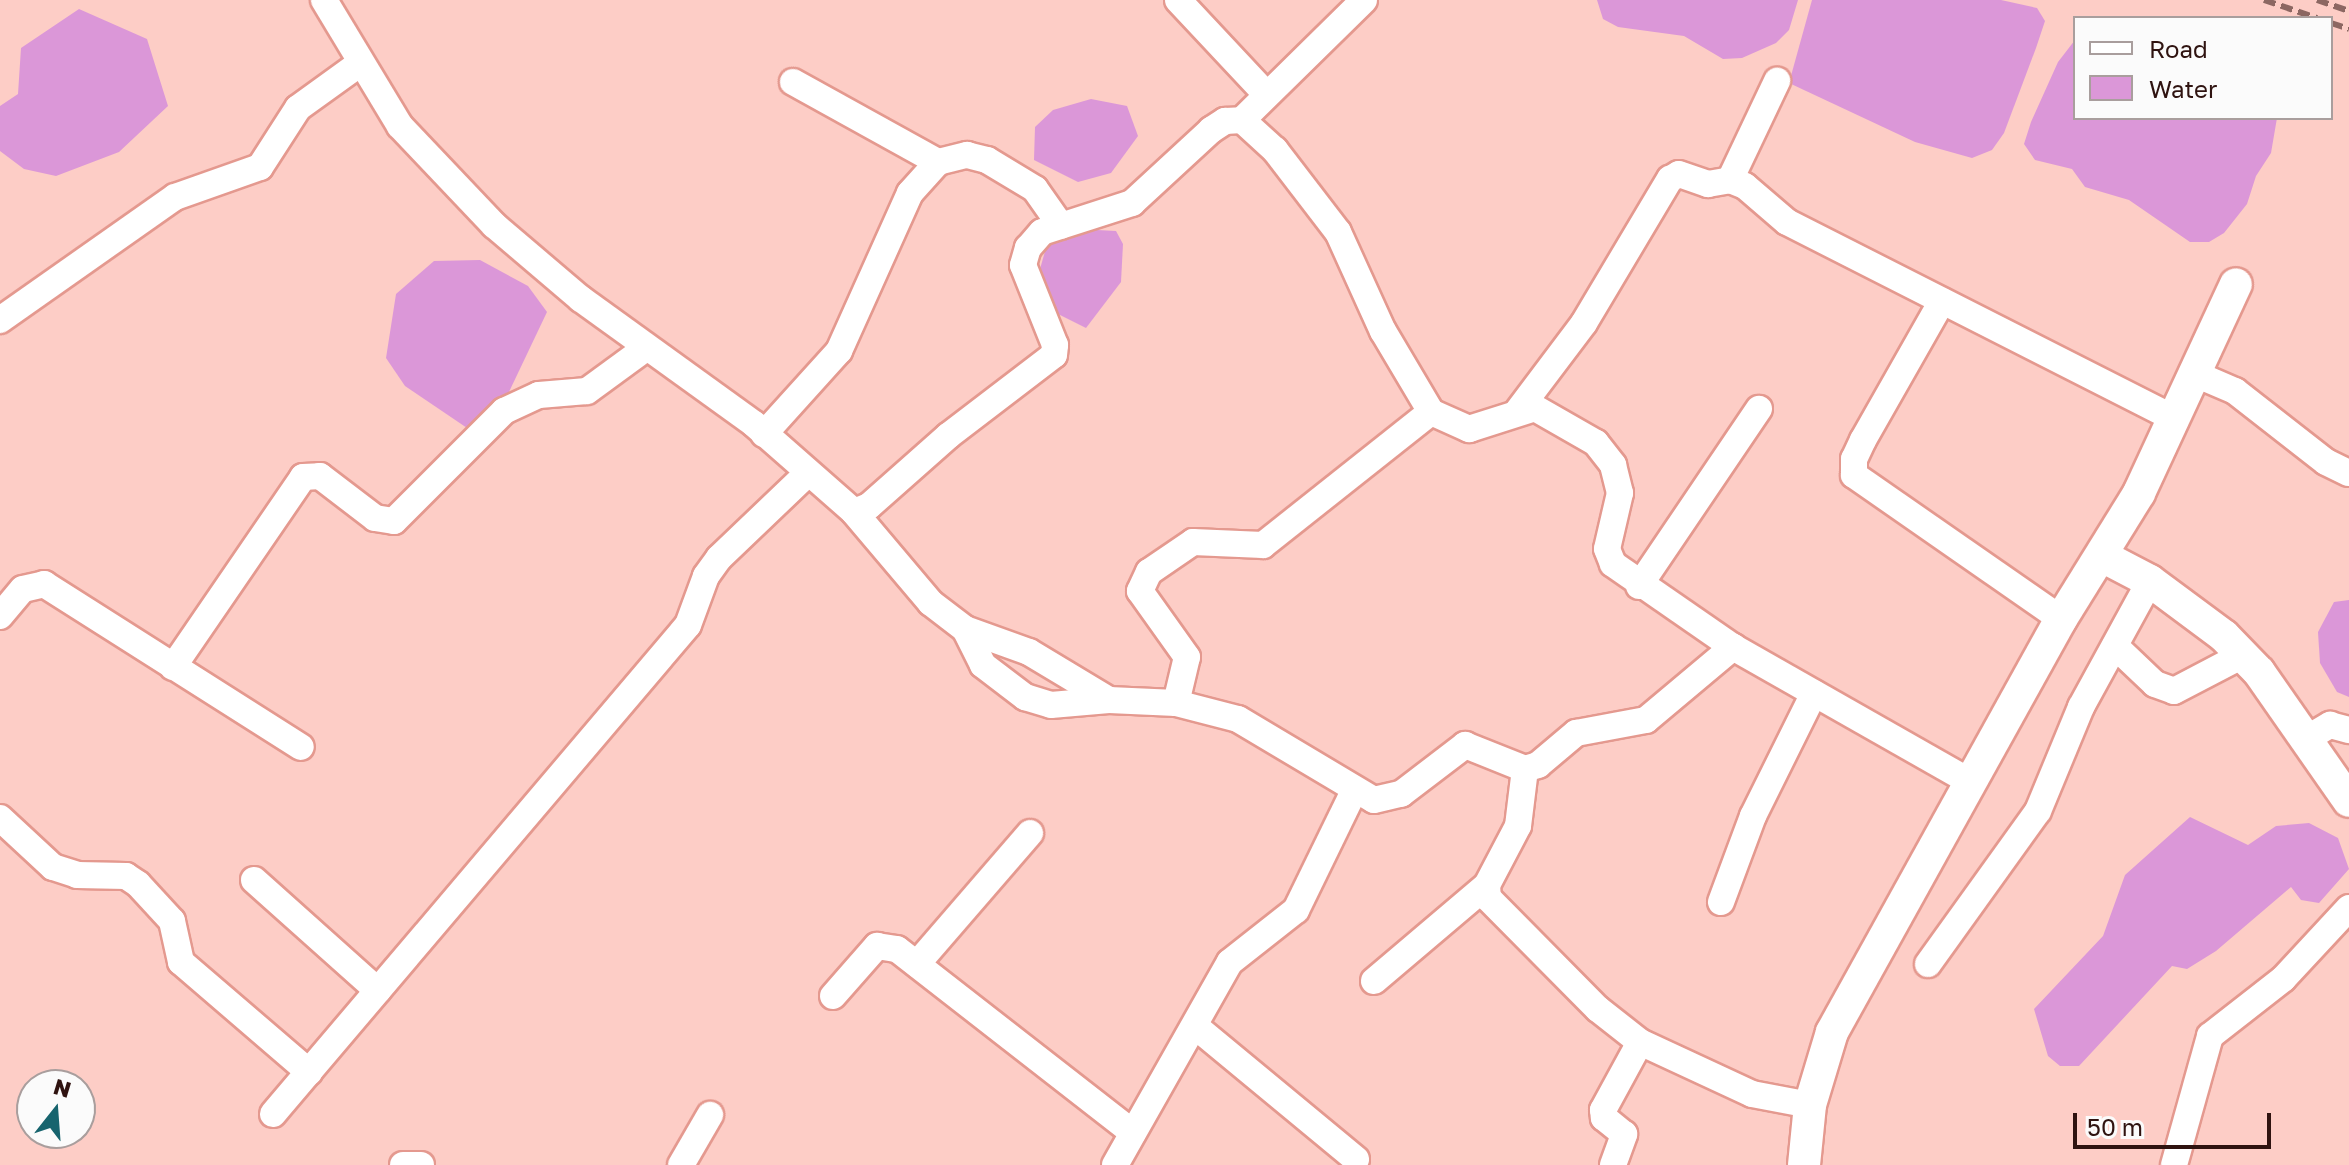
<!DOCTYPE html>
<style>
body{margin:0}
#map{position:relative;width:2349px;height:1165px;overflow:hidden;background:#fdcdc6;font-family:"Golos Text",sans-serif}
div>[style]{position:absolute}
.water>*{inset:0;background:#db97d8}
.roads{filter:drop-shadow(2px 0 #e4998f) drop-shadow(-2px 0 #e4998f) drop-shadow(0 2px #e4998f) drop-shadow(0 -2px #e4998f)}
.minor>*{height:26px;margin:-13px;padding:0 13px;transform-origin:13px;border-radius:13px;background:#fff}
.tertiary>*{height:32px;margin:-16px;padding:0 16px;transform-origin:16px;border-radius:16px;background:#fff}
.rail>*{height:6px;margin-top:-3px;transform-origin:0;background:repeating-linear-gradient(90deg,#8c6762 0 12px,transparent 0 18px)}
span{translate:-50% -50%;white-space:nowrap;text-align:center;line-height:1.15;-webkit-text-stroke:8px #fbfbfb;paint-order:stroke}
.legend{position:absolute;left:2073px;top:16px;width:260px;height:104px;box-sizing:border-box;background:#fbfbfb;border:2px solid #a99e9d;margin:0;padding:10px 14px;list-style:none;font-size:24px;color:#2f1310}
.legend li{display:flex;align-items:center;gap:16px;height:40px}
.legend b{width:40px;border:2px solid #a99e9d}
.north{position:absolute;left:16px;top:1069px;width:80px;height:80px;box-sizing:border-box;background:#fbfbfb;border:2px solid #a99e9d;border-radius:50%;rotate:17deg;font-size:22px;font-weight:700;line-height:32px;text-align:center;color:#2f1310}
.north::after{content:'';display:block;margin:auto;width:28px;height:36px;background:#17646e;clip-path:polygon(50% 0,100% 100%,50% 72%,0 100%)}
.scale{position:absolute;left:2073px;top:1113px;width:198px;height:36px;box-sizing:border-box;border:4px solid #2f1310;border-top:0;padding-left:10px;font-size:24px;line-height:28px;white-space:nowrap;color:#2f1310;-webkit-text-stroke:6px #fbfbfb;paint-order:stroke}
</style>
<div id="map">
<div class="water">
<i style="clip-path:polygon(1597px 0,1798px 0,1789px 30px,1776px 43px,1742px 58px,1723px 59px,1684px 36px,1618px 27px,1603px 19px)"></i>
<i style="clip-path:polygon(1812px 0,2001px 0,2037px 8px,2045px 21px,2036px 48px,2004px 133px,1992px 150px,1972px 158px,1915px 142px,1789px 83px)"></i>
<i style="clip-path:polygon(79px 9px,147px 39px,168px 106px,119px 152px,56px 176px,24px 169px,0 151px,0 106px,18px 94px,21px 48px)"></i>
<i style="clip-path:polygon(2075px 40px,2075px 118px,2277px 118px,2271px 153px,2256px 176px,2247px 204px,2224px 233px,2209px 242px,2190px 242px,2129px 200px,2085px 187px,2072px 169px,2035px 160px,2024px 144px,2031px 122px,2058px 62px)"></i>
<i style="clip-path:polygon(1091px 99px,1127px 106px,1138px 136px,1111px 173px,1078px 182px,1034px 160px,1035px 127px,1053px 110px)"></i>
<i style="clip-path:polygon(1059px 228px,1116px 231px,1123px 244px,1121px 282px,1086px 328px,1050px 310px,1040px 269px,1049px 237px)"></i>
<i style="clip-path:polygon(480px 260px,528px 286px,547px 312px,499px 413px,473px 432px,405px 386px,386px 358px,396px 294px,434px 261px)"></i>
<i style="clip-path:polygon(2349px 600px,2349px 697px,2337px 692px,2320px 663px,2318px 632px,2334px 602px)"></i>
<i style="clip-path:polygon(2190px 817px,2248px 845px,2276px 826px,2309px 823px,2338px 838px,2349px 869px,2319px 903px,2301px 900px,2291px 887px,2216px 951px,2187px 969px,2172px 966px,2079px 1066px,2060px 1066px,2048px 1056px,2034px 1009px,2103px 936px,2125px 875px)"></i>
</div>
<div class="roads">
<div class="minor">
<i style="left:324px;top:0;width:147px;rotate:58.9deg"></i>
<i style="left:400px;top:126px;width:137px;rotate:46.5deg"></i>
<i style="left:494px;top:225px;width:114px;rotate:40.4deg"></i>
<i style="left:581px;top:299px;width:213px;rotate:35.8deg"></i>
<i style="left:754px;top:424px;width:133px;rotate:41.3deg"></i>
<i style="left:854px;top:512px;width:16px;rotate:-22deg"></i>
<i style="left:869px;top:506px;width:106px;rotate:-41.5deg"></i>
<i style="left:948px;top:436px;width:133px;rotate:-37.4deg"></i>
<i style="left:1054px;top:355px;width:10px;rotate:-84deg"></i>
<i style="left:1055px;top:345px;width:86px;rotate:-111.8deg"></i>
<i style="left:1023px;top:265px;width:18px;rotate:-74deg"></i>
<i style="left:1028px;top:248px;width:21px;rotate:-49deg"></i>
<i style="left:1042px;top:232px;width:95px;rotate:-17.9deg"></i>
<i style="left:1132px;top:203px;width:108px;rotate:-42.7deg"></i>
<i style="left:1211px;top:130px;width:17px;rotate:-33deg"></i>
<i style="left:1225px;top:121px;width:17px;rotate:-3deg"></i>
<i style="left:1242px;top:120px;width:45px;rotate:42.3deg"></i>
<i style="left:1275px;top:150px;width:103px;rotate:52.5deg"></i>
<i style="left:1338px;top:232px;width:109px;rotate:65.6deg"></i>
<i style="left:1383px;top:331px;width:94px;rotate:59.3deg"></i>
<i style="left:1431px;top:412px;width:42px;rotate:24.1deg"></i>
<i style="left:1469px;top:429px;width:69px;rotate:-17.7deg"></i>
<i style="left:1535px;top:408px;width:70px;rotate:29.8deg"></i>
<i style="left:1596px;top:443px;width:28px;rotate:52deg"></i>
<i style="left:1613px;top:465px;width:29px;rotate:76deg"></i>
<i style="left:1620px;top:493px;width:57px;rotate:103.1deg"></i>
<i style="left:1607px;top:549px;width:16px;rotate:68deg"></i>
<i style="left:1613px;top:564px;width:146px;rotate:34.7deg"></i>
<i style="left:1733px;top:647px;width:274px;rotate:29.6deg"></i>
<i style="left:1178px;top:0;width:130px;rotate:46.9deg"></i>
<i style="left:793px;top:82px;width:166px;rotate:28.9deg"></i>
<i style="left:1242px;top:120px;width:171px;rotate:-44.5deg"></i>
<i style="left:1730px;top:180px;width:16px;rotate:22deg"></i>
<i style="left:1745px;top:186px;width:55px;rotate:40.6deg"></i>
<i style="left:1787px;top:222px;width:434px;rotate:26.9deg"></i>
<i style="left:1942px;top:301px;width:160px;rotate:119.6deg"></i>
<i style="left:1863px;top:440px;width:21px;rotate:115deg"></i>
<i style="left:1854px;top:459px;width:16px;rotate:90deg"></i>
<i style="left:1854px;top:475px;width:252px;rotate:34.8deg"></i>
<i style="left:0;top:320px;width:214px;rotate:-35.1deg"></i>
<i style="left:175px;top:197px;width:90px;rotate:-19.4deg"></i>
<i style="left:260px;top:167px;width:70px;rotate:-57.2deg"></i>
<i style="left:298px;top:108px;width:75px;rotate:-35.8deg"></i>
<i style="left:2193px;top:373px;width:46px;rotate:23.2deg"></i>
<i style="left:2235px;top:391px;width:115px;rotate:38deg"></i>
<i style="left:2326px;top:462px;width:25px;rotate:26deg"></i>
<i style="left:1517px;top:412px;width:111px;rotate:-53deg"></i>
<i style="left:1584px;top:323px;width:168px;rotate:-59.2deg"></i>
<i style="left:1670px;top:179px;width:10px;rotate:-29deg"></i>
<i style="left:1679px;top:174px;width:31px;rotate:19deg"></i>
<i style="left:1708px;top:184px;width:22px;rotate:-10deg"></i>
<i style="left:1730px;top:180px;width:110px;rotate:-64.6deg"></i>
<i style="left:764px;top:434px;width:112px;rotate:-47.9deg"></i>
<i style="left:839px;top:351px;width:173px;rotate:-65.8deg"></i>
<i style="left:910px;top:193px;width:42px;rotate:-47.9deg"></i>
<i style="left:938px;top:162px;width:30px;rotate:-14deg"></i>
<i style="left:967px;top:155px;width:21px;rotate:14deg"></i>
<i style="left:987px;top:160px;width:56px;rotate:31.1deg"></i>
<i style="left:1035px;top:189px;width:45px;rotate:54.9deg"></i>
<i style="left:854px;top:512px;width:119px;rotate:49.8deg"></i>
<i style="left:931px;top:603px;width:43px;rotate:37.4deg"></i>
<i style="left:965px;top:629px;width:68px;rotate:19.8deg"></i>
<i style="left:1029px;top:652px;width:93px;rotate:31deg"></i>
<i style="left:1109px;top:700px;width:67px;rotate:2.6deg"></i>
<i style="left:1176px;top:703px;width:64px;rotate:14.5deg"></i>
<i style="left:1238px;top:719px;width:158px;rotate:30.8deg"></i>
<i style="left:1374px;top:800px;width:28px;rotate:-13deg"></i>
<i style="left:1401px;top:794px;width:81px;rotate:-37.4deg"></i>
<i style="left:1465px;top:745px;width:65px;rotate:21.8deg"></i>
<i style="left:1525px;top:769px;width:14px;rotate:-17deg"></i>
<i style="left:1538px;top:765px;width:50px;rotate:-40.1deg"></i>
<i style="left:1576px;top:733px;width:71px;rotate:-10.5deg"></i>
<i style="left:1646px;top:720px;width:114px;rotate:-40deg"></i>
<i style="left:1639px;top:586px;width:214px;rotate:-55.9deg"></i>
<i style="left:0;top:616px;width:35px;rotate:-50deg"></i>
<i style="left:23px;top:589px;width:22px;rotate:-13deg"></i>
<i style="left:44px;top:584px;width:304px;rotate:32.4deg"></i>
<i style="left:965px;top:629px;width:40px;rotate:63.4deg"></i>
<i style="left:983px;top:665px;width:53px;rotate:37.3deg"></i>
<i style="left:1025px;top:697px;width:27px;rotate:17deg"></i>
<i style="left:1051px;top:705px;width:58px;rotate:-4.9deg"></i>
<i style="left:2115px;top:646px;width:55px;rotate:43.5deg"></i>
<i style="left:2155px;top:684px;width:20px;rotate:20deg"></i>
<i style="left:2174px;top:691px;width:78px;rotate:-27.6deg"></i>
<i style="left:173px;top:667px;width:230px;rotate:-55.6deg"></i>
<i style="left:303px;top:477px;width:17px;rotate:-3deg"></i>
<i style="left:320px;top:476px;width:69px;rotate:37.4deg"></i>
<i style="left:375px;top:518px;width:19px;rotate:9deg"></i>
<i style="left:394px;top:521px;width:156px;rotate:-45deg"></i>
<i style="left:504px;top:411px;width:38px;rotate:-25deg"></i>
<i style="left:539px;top:395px;width:48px;rotate:-4.8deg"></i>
<i style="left:587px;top:391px;width:73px;rotate:-36.1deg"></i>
<i style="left:1176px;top:703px;width:47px;rotate:-76.6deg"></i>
<i style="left:1187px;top:657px;width:81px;rotate:-125.5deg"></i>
<i style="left:1140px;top:591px;width:21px;rotate:-65deg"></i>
<i style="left:1149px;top:572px;width:53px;rotate:-34.3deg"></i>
<i style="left:1193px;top:542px;width:70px;rotate:2.5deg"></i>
<i style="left:1263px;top:545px;width:214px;rotate:-38.4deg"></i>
<i style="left:2308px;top:738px;width:26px;rotate:-31deg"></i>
<i style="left:2330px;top:725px;width:20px;rotate:15deg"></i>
<i style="left:1525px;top:769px;width:57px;rotate:97deg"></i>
<i style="left:1518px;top:826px;width:67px;rotate:117.7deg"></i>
<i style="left:1487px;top:885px;width:13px;rotate:86deg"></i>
<i style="left:1488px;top:898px;width:156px;rotate:45.3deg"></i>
<i style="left:1598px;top:1009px;width:53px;rotate:38.2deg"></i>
<i style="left:1640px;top:1042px;width:123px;rotate:24.9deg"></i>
<i style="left:1752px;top:1094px;width:59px;rotate:10.7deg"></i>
<i style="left:0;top:818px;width:72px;rotate:42.8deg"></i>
<i style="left:53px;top:867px;width:25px;rotate:18deg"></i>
<i style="left:77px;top:875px;width:49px;rotate:1.2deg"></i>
<i style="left:126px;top:876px;width:14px;rotate:34deg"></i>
<i style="left:138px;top:884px;width:50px;rotate:47.4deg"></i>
<i style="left:172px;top:921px;width:42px;rotate:77.6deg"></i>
<i style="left:181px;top:962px;width:169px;rotate:40.7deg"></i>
<i style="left:254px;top:880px;width:166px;rotate:41.8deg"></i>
<i style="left:1721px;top:902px;width:92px;rotate:-69.6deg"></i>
<i style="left:1753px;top:816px;width:137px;rotate:-63.6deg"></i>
<i style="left:917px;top:964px;width:173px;rotate:-49.2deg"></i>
<i style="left:1928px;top:964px;width:188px;rotate:-54.3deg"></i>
<i style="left:2038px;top:811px;width:113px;rotate:-67.5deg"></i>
<i style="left:2081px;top:707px;width:144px;rotate:-61.3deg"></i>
<i style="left:1374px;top:981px;width:148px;rotate:-40.3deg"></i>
<i style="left:833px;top:996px;width:67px;rotate:-48.7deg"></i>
<i style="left:877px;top:946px;width:20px;rotate:9deg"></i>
<i style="left:897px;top:949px;width:299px;rotate:37.9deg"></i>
<i style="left:1195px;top:1026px;width:209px;rotate:39.6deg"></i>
<i style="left:273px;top:1114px;width:641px;rotate:-49.68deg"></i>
<i style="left:688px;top:625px;width:52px;rotate:-69.8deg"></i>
<i style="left:706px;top:576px;width:22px;rotate:-54deg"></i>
<i style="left:719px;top:558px;width:123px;rotate:-43.7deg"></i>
<i style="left:403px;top:1165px;width:18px"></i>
<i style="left:681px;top:1165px;width:58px;rotate:-59.9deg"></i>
<i style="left:1115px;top:1165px;width:233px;rotate:-60.5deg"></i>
<i style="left:1230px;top:962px;width:84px;rotate:-38.2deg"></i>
<i style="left:1296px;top:910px;width:132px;rotate:-64deg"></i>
<i style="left:1613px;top:1165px;width:33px;rotate:-70deg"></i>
<i style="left:1624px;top:1134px;width:26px;rotate:-141deg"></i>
<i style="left:1604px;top:1118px;width:8px;rotate:-97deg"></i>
<i style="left:1603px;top:1110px;width:77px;rotate:-61.4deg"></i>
<i style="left:2174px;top:1165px;width:134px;rotate:-74.4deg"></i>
<i style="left:2210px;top:1036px;width:93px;rotate:-38deg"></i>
<i style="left:2283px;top:979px;width:97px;rotate:-47.1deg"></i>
</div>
<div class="tertiary">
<i style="left:2102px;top:556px;width:54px;rotate:27.5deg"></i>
<i style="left:2150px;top:581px;width:92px;rotate:36.6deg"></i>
<i style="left:2224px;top:636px;width:50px;rotate:45.8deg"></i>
<i style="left:2259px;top:672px;width:157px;rotate:55.1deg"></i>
<i style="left:1804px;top:1165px;width:60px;rotate:-84.3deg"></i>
<i style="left:1810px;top:1105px;width:76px;rotate:-73.2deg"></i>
<i style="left:1832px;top:1032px;width:472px;rotate:-61deg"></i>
<i style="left:2061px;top:619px;width:148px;rotate:-58.2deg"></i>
<i style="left:2139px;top:493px;width:230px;rotate:-65.1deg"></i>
</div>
</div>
<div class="rail">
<i style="left:2264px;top:0;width:56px;rotate:18.8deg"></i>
<i style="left:2317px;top:0;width:34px;rotate:19deg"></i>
<i style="left:2331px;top:23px;width:19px;rotate:18deg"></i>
</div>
<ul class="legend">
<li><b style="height:10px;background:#fff"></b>Road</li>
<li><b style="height:22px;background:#db97d8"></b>Water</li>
</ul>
<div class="north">N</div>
<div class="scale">50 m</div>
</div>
